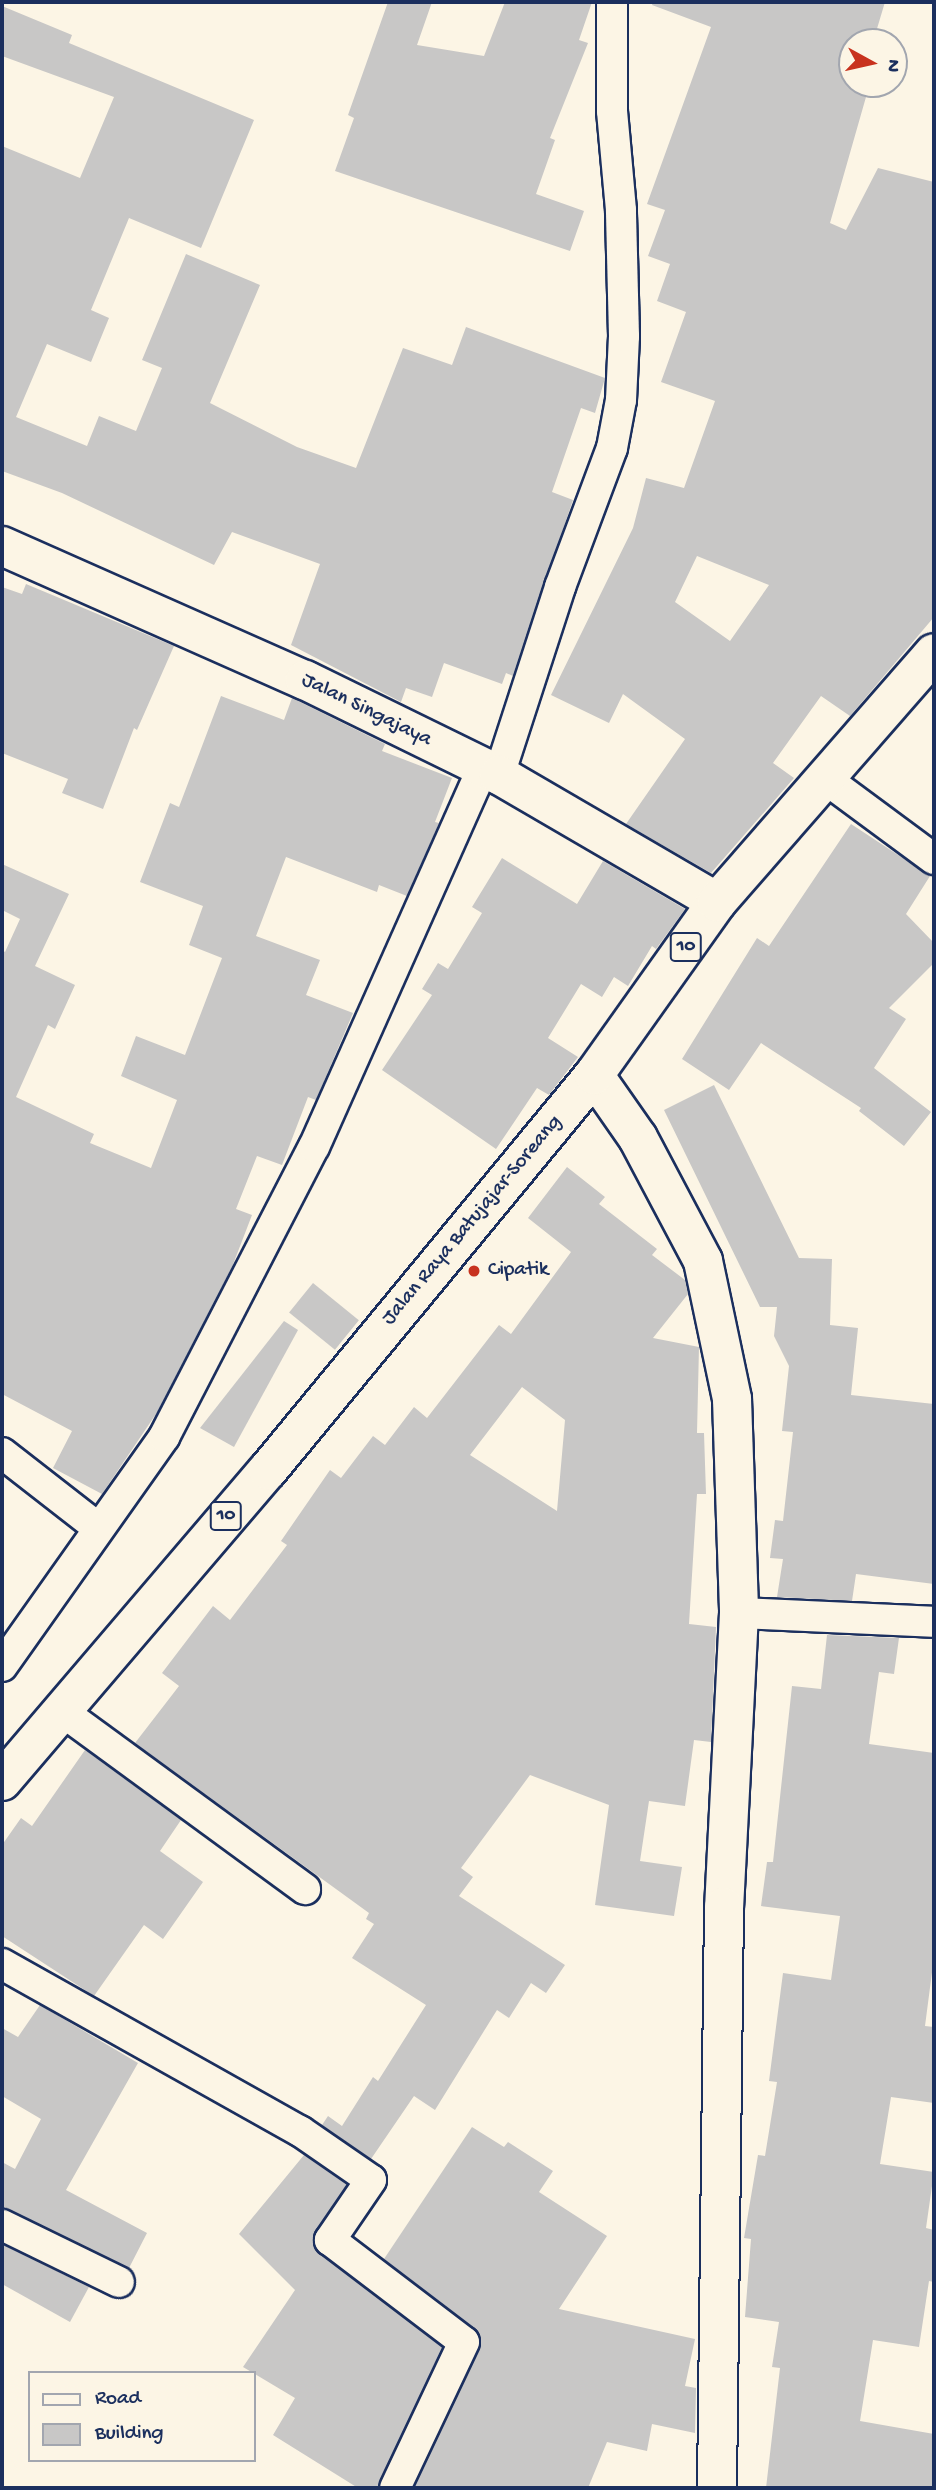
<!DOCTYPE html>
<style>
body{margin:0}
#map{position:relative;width:936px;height:2490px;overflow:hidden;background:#fcf5e5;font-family:"Gochi Hand",sans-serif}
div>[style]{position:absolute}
.building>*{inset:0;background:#c8c7c6;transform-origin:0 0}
.roads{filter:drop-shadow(2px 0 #1b2f5e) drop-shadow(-2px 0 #1b2f5e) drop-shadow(0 2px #1b2f5e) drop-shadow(0 -2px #1b2f5e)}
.street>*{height:30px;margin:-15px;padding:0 15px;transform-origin:15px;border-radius:15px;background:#fcf5e5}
.secondary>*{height:38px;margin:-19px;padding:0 19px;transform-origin:19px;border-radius:19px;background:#fcf5e5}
.highway>*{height:38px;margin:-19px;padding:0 19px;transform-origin:19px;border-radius:19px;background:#fcf5e5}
.dots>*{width:19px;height:19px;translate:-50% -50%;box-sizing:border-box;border:4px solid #fcf5e5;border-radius:50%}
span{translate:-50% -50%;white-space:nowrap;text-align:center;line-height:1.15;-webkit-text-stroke:6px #fcf5e5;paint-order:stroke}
.shield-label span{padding:2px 5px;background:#fcf5e5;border:2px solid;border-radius:5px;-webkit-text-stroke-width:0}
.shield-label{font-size:19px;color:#1b2f5e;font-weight:700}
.street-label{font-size:21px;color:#1b2f5e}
.poi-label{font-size:21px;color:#1b2f5e}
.left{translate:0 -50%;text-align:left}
.frame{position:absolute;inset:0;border:4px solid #1b2f5e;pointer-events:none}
.legend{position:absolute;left:28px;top:2371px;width:228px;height:91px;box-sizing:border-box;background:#fcf5e5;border:2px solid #a2a6af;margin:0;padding:9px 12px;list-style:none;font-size:21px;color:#1b2f5e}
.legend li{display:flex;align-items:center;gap:14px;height:35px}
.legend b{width:35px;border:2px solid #a2a6af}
.north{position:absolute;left:838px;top:28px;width:70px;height:70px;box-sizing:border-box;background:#fcf5e5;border:2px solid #a2a6af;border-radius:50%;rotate:98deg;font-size:19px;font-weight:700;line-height:28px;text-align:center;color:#1b2f5e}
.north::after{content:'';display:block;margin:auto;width:24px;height:32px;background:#c8321e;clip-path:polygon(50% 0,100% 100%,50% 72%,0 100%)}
</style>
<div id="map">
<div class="building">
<i style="clip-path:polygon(388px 2px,432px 2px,417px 45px,484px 56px,505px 2px,592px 2px,579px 40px,588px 43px,550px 138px,555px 140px,536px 194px,584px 211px,570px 251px,335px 171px,354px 118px,348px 115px)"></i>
<i style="clip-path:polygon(evenodd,653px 2px,885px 2px,873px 42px,852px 42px,852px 84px,868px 90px,830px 223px,846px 230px,878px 168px,934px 182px,934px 617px,850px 716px,821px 696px,773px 763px,794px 778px,711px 873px,626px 824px,685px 739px,623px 694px,609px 723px,551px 695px,633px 528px,646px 478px,684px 488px,715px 401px,661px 382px,686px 312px,657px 301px,670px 264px,648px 256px,665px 210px,647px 204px,711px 27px,652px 5px,653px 2px,697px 556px,769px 585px,730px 641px,675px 602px,697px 556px)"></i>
<i style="clip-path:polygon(2px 6px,72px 35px,69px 43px,254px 120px,201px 248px,129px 218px,91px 310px,109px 318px,91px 362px,47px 344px,16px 417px,87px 446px,99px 416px,136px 431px,162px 368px,142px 360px,186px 254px,260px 285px,210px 403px,297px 447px,356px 468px,403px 348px,452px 365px,466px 327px,605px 378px,595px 413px,581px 408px,552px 492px,573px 500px,513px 676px,506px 673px,502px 684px,444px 663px,432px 697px,406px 688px,401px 702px,291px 645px,320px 564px,232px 532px,214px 565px,62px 493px,2px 471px,2px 146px,80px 178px,114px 97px,2px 56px)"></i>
<i style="clip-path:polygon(26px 584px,174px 646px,137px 730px,134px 728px,103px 809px,62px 793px,68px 779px,2px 753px,2px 587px,22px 594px)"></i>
<i style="clip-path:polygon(221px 696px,284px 720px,292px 698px,385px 744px,382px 751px,452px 778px,435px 822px,439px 823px,407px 896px,379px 885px,377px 892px,286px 857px,256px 936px,320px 960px,306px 995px,353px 1013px,316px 1100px,308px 1097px,282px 1165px,257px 1156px,236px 1209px,252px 1215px,232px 1267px,158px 1411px,102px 1494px,53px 1468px,72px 1431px,2px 1394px,2px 950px,5px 952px,20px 919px,2px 910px,2px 864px,69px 894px,35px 966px,75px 985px,55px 1029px,48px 1025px,16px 1097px,94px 1134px,90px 1143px,151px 1168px,177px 1100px,121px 1076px,136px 1036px,185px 1055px,222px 958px,189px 945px,203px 906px,140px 882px,170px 803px,179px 807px)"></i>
<i style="clip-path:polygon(851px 824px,930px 876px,906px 914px,934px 943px,934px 963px,889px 1008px,906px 1019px,874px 1068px,931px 1112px,904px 1146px,859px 1111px,861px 1108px,761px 1043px,729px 1090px,682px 1059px,757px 938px,769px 946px)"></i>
<i style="clip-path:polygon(502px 858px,577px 904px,603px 861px,685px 909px,656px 949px,652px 946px,628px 986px,614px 977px,602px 997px,581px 984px,548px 1038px,578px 1057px,549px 1095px,537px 1088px,496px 1149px,382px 1070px,432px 995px,422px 989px,438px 963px,448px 969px,482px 913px,472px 907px)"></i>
<i style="clip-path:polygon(714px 1085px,799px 1258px,832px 1259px,830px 1325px,858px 1328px,851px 1395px,934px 1404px,934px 1584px,856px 1574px,852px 1601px,777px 1597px,783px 1559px,770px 1558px,775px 1520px,783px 1521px,793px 1432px,782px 1431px,789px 1366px,774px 1336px,777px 1307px,760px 1307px,664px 1110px)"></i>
<i style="clip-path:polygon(evenodd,567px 1167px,605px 1197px,599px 1204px,657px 1249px,652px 1255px,685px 1280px,688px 1294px,653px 1338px,699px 1347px,697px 1433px,704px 1433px,706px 1494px,697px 1494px,689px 1624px,716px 1627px,711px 1742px,694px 1740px,685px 1806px,649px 1801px,640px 1861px,682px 1867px,674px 1916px,595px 1905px,609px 1805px,530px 1775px,461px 1868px,473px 1877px,459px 1896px,565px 1965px,546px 1993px,531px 1983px,509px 2018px,497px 2010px,435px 2110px,414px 2096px,371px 2159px,322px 2125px,328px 2116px,342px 2126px,373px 2077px,378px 2081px,426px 2005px,352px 1958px,374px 1924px,366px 1919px,369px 1913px,135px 1743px,179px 1686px,162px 1673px,213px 1606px,230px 1620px,287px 1545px,281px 1541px,330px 1470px,341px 1478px,373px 1436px,385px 1445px,414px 1407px,427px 1418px,499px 1325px,511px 1334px,571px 1252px,528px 1218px,567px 1167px,522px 1387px,565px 1420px,557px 1511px,470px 1455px,522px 1387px)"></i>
<i style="left:313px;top:1283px;width:59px;height:38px;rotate:39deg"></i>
<i style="clip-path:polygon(284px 1321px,298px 1330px,234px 1447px,200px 1428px)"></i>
<i style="clip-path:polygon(827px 1635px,899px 1638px,894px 1674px,879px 1672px,869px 1744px,934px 1753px,934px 1957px,925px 2026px,934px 2027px,934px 2103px,891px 2097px,880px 2164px,934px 2172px,926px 2228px,934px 2230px,934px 2282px,929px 2281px,919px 2347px,873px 2340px,860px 2421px,934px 2434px,934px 2488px,766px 2488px,780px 2368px,772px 2367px,779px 2322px,745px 2317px,751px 2239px,744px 2238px,758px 2155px,765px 2156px,777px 2082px,769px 2081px,783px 1973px,831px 1980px,840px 1916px,761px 1906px,767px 1862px,773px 1862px,792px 1686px,821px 1689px)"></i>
<i style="clip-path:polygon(85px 1750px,181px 1820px,160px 1851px,203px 1882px,163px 1939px,144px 1925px,94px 1996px,2px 1936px,2px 1845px,21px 1818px,32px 1826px)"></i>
<i style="clip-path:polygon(40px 2005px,138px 2063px,66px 2190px,147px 2233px,129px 2268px,2px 2208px,2px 2162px,15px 2169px,41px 2119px,2px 2096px,2px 2028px,18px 2037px)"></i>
<i style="clip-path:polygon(472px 2127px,504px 2147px,508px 2142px,553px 2171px,539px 2192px,607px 2236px,559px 2309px,695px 2339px,685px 2386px,696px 2388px,695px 2433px,652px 2424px,647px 2451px,607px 2442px,588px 2488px,414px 2488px,481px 2341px,475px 2328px,384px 2259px)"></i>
<i style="clip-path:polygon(304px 2155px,347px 2185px,316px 2230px,314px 2248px,442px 2347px,378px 2488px,358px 2488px,273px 2435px,295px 2398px,243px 2367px,295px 2290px,239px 2234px)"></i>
<i style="clip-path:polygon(2px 2244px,89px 2287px,70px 2322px,2px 2284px)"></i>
</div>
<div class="roads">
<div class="street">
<i style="left:499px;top:775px;width:198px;rotate:-72deg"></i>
<i style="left:560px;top:587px;width:148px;rotate:-69.5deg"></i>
<i style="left:612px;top:448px;width:49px;rotate:-79.4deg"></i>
<i style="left:621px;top:400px;width:64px;rotate:-87.3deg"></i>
<i style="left:624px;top:336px;width:126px;rotate:-91.4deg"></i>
<i style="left:621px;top:210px;width:99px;rotate:-95.2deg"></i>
<i style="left:612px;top:111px;width:109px;rotate:-90deg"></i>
<i style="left:823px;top:777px;width:138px;rotate:36.5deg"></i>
<i style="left:2px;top:1453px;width:120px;rotate:37.9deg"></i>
<i style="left:739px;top:1613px;width:195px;rotate:2.6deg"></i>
<i style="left:2px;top:1666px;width:281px;rotate:-54.7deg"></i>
<i style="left:164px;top:1437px;width:326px;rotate:-62.7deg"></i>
<i style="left:314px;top:1147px;width:414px;rotate:-66deg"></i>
<i style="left:63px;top:1712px;width:300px;rotate:36.2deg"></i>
<i style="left:2px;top:1964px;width:342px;rotate:29.3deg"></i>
<i style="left:300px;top:2131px;width:86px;rotate:34.6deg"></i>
<i style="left:371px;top:2180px;width:73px;rotate:124.3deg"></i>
<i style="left:330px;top:2240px;width:168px;rotate:37.3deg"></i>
<i style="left:464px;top:2342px;width:161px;rotate:115.3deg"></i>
<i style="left:2px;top:2225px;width:130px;rotate:26deg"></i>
</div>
<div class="secondary">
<i style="left:2px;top:546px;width:331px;rotate:23.9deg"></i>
<i style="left:305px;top:680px;width:216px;rotate:26.1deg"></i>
<i style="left:499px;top:775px;width:252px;rotate:30.2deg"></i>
<i style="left:594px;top:1075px;width:77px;rotate:55.1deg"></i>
<i style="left:638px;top:1138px;width:139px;rotate:62.1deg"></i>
<i style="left:703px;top:1261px;width:141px;rotate:78.1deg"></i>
<i style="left:732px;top:1399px;width:214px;rotate:88.1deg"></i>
<i style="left:739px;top:1613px;width:294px;rotate:92.9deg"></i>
<i style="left:724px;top:1907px;width:581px;rotate:90.69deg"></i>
</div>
<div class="highway">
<i style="left:2px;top:1781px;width:409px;rotate:-49.5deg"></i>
<i style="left:268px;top:1470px;width:512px;rotate:-50.47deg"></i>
<i style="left:594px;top:1075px;width:212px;rotate:-54.6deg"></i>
<i style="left:717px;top:902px;width:330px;rotate:-48.9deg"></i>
</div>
</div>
<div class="dots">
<i style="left:474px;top:1271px;background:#c8321e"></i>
</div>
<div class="shield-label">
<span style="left:686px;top:947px">10</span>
<span style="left:226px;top:1516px">10</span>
</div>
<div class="street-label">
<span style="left:366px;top:711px;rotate:26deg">Jalan Singajaya</span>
<span style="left:473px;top:1221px;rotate:-50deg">Jalan Raya Batujajar-Soreang</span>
</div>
<div class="poi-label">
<span class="left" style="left:488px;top:1271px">Cipatik</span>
</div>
<div class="frame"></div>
<ul class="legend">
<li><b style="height:9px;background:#fcf5e5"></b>Road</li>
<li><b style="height:19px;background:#c8c7c6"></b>Building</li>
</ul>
<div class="north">N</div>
</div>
